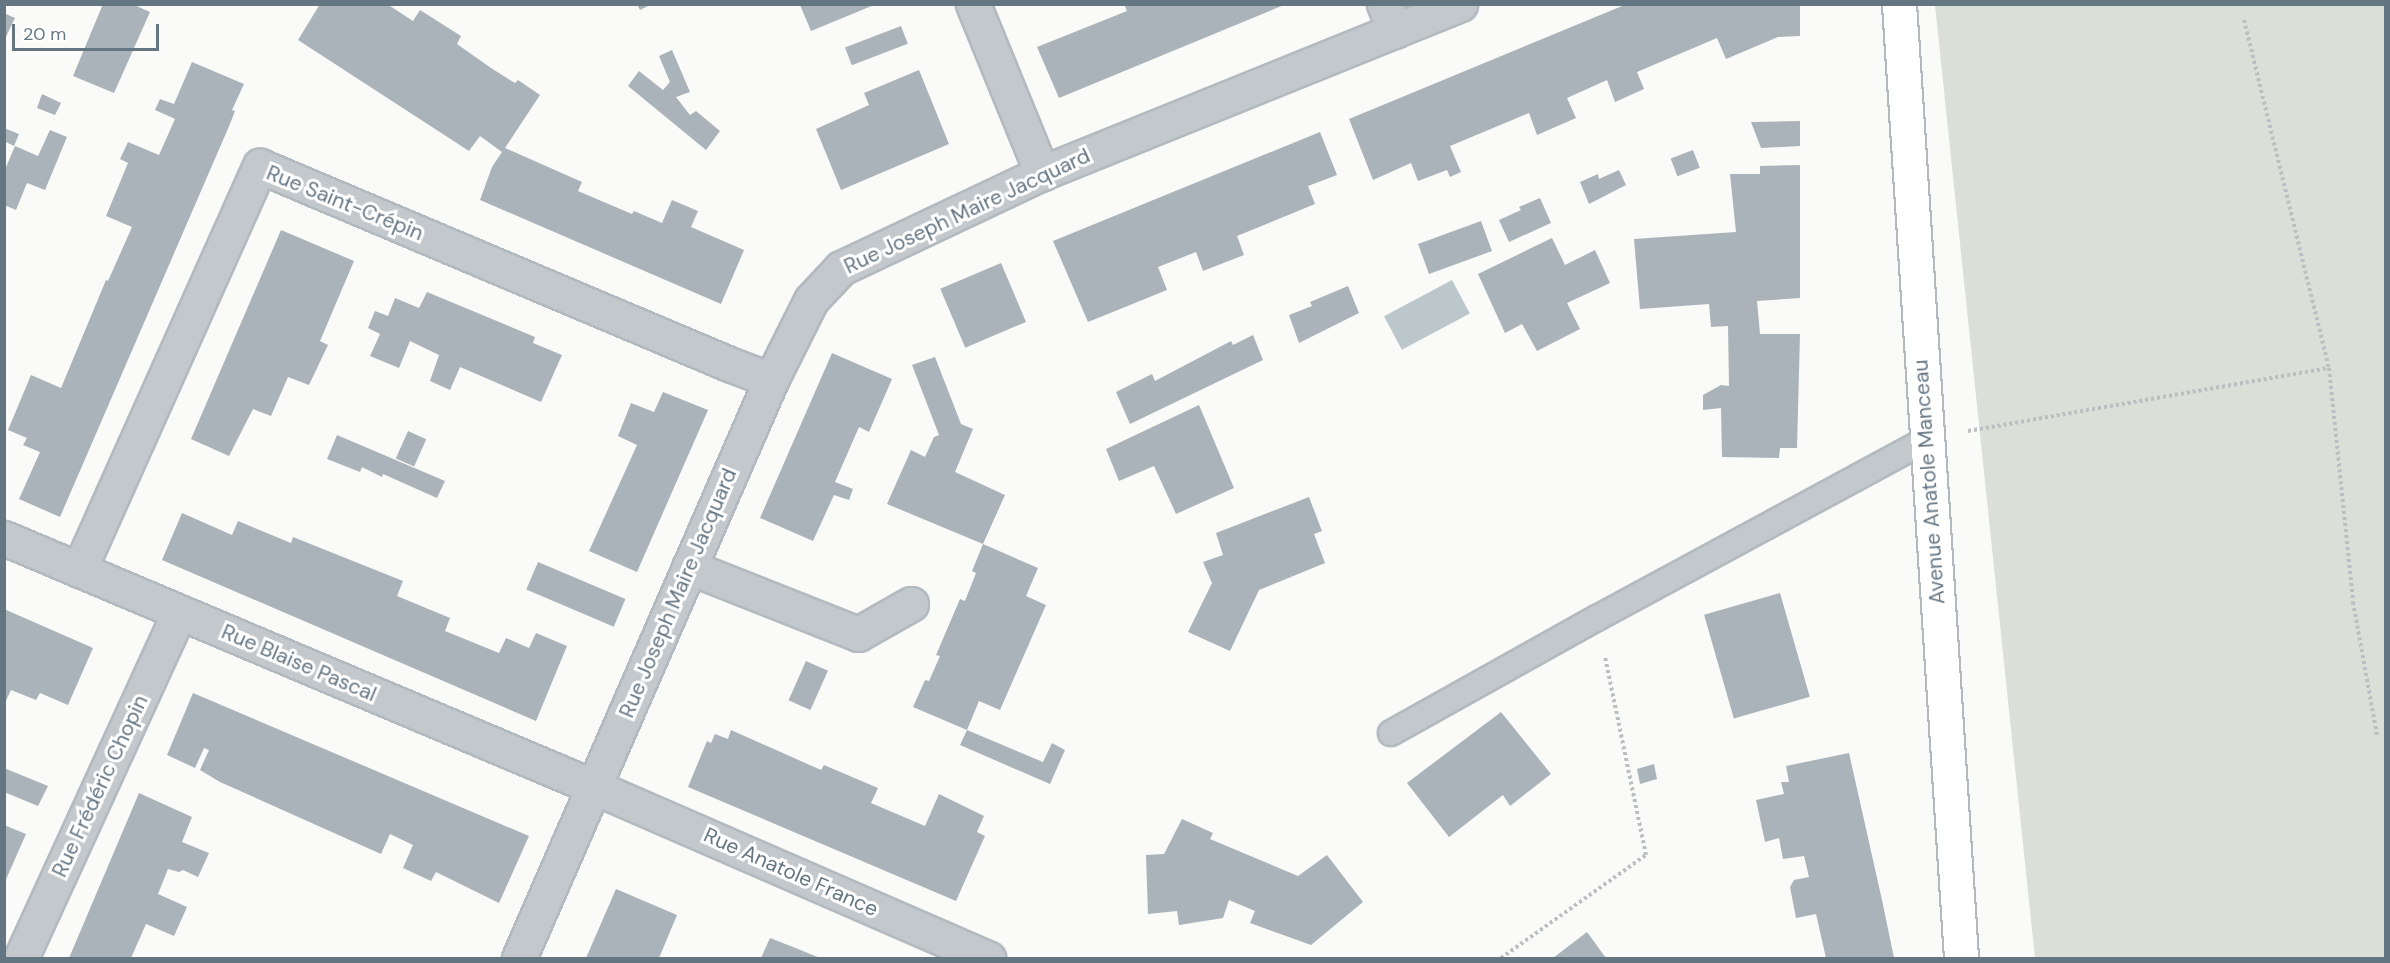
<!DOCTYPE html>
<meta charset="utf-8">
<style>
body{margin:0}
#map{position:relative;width:2390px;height:963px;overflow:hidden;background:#fafaf8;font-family:"DM Sans",sans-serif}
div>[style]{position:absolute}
.green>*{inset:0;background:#dadfd7}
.water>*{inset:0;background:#bbc7cb;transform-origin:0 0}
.building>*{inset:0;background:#aab3b9;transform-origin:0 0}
.path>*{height:4px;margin-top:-2px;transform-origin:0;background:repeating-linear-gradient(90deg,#bbbfc2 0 3px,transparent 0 6px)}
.roads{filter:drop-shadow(2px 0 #b3babf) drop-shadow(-2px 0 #b3babf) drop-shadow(0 2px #b3babf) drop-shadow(0 -2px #b3babf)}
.service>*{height:24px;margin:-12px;padding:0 12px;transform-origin:12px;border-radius:12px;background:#c3c8cc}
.minor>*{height:33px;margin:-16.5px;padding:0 16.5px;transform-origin:16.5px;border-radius:16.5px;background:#c3c8cc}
.tertiary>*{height:33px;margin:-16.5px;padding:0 16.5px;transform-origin:16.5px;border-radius:16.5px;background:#c3c8cc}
.secondary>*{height:33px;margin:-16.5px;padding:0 16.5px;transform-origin:16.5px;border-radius:16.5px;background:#fff}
span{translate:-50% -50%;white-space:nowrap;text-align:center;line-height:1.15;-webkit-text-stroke:6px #fff;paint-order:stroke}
.street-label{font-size:21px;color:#657683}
.frame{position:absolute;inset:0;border:6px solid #657683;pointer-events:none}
.scale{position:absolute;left:12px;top:24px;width:147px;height:27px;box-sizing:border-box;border:3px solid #657683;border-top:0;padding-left:8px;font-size:18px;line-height:21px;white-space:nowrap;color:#657683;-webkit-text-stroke:4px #fff;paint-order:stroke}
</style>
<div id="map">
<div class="green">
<i style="clip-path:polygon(1935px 5px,2385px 5px,2385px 958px,2035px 958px)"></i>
</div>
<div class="water">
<i style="left:1452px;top:280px;width:38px;height:77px;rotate:62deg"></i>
</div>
<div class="building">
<i style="clip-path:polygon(103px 4px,132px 4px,150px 12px,114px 93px,73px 76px)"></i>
<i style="clip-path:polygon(320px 4px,387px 4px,413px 21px,420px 10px,461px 36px,457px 44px,491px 68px,515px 83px,518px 80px,540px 95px,505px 148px,582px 182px,578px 191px,632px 214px,634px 211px,662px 223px,672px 200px,698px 211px,691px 227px,744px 250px,721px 304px,480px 200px,492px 167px,502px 152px,480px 136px,469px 151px,298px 40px)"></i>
<i style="clip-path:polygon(637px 4px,647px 4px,648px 6px,640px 10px)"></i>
<i style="clip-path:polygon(1124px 4px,1284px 4px,1284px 5px,1059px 98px,1037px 47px,1127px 11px)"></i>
<i style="clip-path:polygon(1627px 4px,1800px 4px,1800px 36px,1778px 37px,1726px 59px,1717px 38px,1637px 72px,1644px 89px,1615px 102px,1607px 80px,1567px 98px,1576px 118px,1537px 135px,1529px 113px,1450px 146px,1461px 172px,1450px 177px,1447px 170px,1418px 181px,1411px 163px,1373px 180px,1349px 119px)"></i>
<i style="clip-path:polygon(800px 5px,874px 5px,811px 31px)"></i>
<i style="clip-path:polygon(4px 13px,15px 18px,4px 41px)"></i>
<i style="left:901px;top:26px;width:19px;height:60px;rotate:69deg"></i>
<i style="clip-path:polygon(672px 50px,690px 92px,676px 97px,690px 115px,696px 111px,720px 131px,706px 150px,628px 86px,639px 71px,663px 90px,670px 82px,659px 56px)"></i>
<i style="clip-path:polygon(192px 62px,244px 84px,232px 110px,235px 111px,230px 124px,60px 517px,19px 499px,40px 452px,23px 445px,27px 438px,8px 430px,31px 375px,61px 388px,106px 280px,108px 281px,132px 227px,106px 216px,128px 163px,120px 159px,128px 142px,159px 155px,175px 119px,155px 110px,160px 99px,174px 104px)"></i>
<i style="clip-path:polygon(919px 70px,949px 144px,841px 190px,816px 129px,869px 105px,864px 93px)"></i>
<i style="clip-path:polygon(42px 94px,61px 103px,55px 115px,37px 108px)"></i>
<i style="clip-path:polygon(1800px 121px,1800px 146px,1761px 148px,1751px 122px)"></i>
<i style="clip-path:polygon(4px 128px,19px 134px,14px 146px,4px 141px)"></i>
<i style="clip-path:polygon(50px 130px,67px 137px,45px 190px,27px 183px,16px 210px,4px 205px,4px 172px,15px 146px,38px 156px)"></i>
<i style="clip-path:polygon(1320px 132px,1337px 175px,1308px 186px,1315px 204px,1237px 236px,1244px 255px,1203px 271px,1196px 252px,1158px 267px,1167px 290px,1088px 322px,1053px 241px)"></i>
<i style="left:1693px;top:150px;width:19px;height:24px;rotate:69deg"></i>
<i style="clip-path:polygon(1800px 165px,1800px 298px,1757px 301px,1760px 334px,1800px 334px,1797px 448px,1780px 448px,1779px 458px,1722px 457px,1721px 408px,1703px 410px,1703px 395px,1721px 385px,1729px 386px,1728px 326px,1711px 327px,1709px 304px,1640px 309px,1634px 239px,1736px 232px,1730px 174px,1760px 174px,1760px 166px)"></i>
<i style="clip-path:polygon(1619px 170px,1626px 185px,1589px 204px,1580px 182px,1598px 174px,1599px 179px)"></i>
<i style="clip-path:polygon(1540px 198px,1551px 223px,1509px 242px,1499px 220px,1521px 210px,1519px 207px)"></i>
<i style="left:1481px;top:221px;width:32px;height:67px;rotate:70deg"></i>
<i style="clip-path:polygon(281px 230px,354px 261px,320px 341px,328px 345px,309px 385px,288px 377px,271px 416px,253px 409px,229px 456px,191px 439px)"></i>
<i style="clip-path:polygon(1552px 238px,1565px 265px,1595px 250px,1610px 283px,1567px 303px,1580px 329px,1537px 351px,1522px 324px,1505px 333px,1478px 274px)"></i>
<i style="left:1001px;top:263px;width:64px;height:66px;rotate:67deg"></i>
<i style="clip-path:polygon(1348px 286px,1359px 313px,1299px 343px,1289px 315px,1312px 306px,1310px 302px)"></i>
<i style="clip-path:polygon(427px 292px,535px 337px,533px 343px,562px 355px,541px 402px,460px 367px,450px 390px,430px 381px,439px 355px,410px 341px,399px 368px,370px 356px,380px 334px,368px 328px,375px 311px,388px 316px,395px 298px,419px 308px)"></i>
<i style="clip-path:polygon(1253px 335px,1263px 360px,1130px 424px,1116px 392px,1152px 374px,1155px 381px,1231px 341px,1233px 345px)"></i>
<i style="clip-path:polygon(832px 353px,892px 379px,869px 432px,859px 427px,835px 482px,853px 489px,849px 500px,834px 495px,813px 541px,760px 518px)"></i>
<i style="clip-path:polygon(935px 357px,961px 424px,973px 429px,955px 472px,1005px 495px,983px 544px,887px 504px,911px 450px,925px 457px,934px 437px,939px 435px,912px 365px)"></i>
<i style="clip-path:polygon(663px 392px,708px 410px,637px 572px,589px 551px,637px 445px,618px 436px,631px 403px,654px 412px)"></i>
<i style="clip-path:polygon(1199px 405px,1234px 488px,1176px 514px,1154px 466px,1119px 481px,1106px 449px)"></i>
<i style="left:408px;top:431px;width:20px;height:30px;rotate:24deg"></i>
<i style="clip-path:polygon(337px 435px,445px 481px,437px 498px,383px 474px,382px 477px,362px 467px,360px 472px,327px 459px)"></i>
<i style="clip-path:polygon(1309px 497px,1322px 531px,1314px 534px,1325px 563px,1259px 590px,1230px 651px,1188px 632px,1212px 583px,1203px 562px,1223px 555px,1216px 533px)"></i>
<i style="clip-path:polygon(182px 513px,232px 535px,238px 521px,291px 543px,293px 537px,403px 581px,397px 596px,450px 618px,445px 631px,499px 653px,506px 638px,529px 648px,536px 633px,567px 646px,536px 721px,162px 560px)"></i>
<i style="clip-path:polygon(983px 544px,1038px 568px,1026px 596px,1046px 605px,1000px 710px,979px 701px,967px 730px,913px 707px,925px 680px,929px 681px,940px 656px,936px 655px,960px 599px,965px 601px,976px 573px,972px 571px)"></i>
<i style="left:538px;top:562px;width:95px;height:30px;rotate:23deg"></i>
<i style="left:1780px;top:593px;width:108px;height:79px;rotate:74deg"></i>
<i style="clip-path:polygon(4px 609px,93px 648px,68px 705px,40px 693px,36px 700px,11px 690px,4px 705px)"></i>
<i style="left:806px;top:661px;width:24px;height:43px;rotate:24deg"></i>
<i style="clip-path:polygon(193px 693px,529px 836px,499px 903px,436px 872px,431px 881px,403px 868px,413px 845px,390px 834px,381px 854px,220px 782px,200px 770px,209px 750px,204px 748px,195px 768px,167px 755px)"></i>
<i style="clip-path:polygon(1501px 712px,1551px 774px,1510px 806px,1503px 795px,1449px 837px,1407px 783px)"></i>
<i style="clip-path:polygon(731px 730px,821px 770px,824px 765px,878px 788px,871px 803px,925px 826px,939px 794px,984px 816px,977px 832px,985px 836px,956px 901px,688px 787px,707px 741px,711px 743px,715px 734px,728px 739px)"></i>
<i style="clip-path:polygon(967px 730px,1043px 762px,1052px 743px,1065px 750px,1050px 784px,960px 745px)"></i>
<i style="clip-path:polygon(1849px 753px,1882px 900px,1894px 958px,1826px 958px,1816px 914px,1796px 918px,1790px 887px,1794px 880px,1809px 877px,1804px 856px,1783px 859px,1779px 838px,1765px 842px,1756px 800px,1784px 794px,1781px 782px,1789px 782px,1786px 766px)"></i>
<i style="clip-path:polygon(1654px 764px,1657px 779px,1640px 784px,1637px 769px)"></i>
<i style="clip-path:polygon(4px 768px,48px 786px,38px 806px,4px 792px)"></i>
<i style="clip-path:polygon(139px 793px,192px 817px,182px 842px,209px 853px,198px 877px,183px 870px,179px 872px,168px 869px,158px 894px,187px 907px,174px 936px,146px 924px,131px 958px,69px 958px)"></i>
<i style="clip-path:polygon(1182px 819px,1213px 833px,1210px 839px,1298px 876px,1327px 855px,1363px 902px,1311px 945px,1250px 923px,1255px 911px,1229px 900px,1223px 918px,1179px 925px,1177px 911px,1148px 914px,1146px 855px,1164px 854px)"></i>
<i style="clip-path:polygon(4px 825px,26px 834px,4px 884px)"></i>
<i style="clip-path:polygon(616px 889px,677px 915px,659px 958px,586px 958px)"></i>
<i style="clip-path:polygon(1587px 932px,1606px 958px,1553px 958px)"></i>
<i style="clip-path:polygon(770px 938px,793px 947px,820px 958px,761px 958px)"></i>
</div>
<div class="path">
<i style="left:2244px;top:20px;width:358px;rotate:76.3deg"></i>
<i style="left:1968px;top:431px;width:366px;rotate:-9.9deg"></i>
<i style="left:2329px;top:368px;width:235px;rotate:84.1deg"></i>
<i style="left:2353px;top:602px;width:135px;rotate:79.8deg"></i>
<i style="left:1501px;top:958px;width:178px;rotate:-35.4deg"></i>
<i style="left:1646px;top:855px;width:202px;rotate:-101.7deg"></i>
</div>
<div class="roads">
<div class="service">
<i style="left:1391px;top:733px;width:236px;rotate:-29.2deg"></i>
<i style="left:1597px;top:618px;width:374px;rotate:-28.4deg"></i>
</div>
<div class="minor">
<i style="left:973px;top:4px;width:183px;rotate:67.8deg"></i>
<i style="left:1384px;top:4px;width:29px;rotate:68deg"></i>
<i style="left:689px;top:567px;width:182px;rotate:21.6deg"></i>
<i style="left:858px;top:634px;width:61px;rotate:-29.5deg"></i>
<i style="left:79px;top:570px;width:443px;rotate:-65.9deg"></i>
<i style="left:260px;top:166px;width:509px;rotate:22.89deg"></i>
<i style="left:729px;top:364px;width:45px;rotate:20.9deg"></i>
<i style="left:594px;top:787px;width:430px;rotate:23.5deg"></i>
<i style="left:21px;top:958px;width:379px;rotate:-65.4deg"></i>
</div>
<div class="tertiary">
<i style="left:4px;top:538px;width:640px;rotate:22.88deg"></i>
<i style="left:519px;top:958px;width:631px;rotate:-66.44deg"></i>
<i style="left:771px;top:380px;width:89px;rotate:-63.4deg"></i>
<i style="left:811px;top:300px;width:44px;rotate:-46.8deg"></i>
<i style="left:841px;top:268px;width:222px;rotate:-25.3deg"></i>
<i style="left:1042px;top:173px;width:451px;rotate:-22deg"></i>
</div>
<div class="secondary">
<i style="left:1899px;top:4px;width:956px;rotate:86.28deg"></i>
</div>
</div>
<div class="street-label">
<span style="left:345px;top:203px;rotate:22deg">Rue Saint-Crépin</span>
<span style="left:967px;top:211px;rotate:-25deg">Rue Joseph Maire Jacquard</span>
<span style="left:1929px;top:482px;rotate:-94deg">Avenue Anatole Manceau</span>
<span style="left:678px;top:593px;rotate:-67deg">Rue Joseph Maire Jacquard</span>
<span style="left:299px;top:663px;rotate:23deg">Rue Blaise Pascal</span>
<span style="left:100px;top:786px;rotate:-65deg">Rue Frédéric Chopin</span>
<span style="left:791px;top:872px;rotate:24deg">Rue Anatole France</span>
</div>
<div class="frame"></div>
<div class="scale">20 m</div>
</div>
